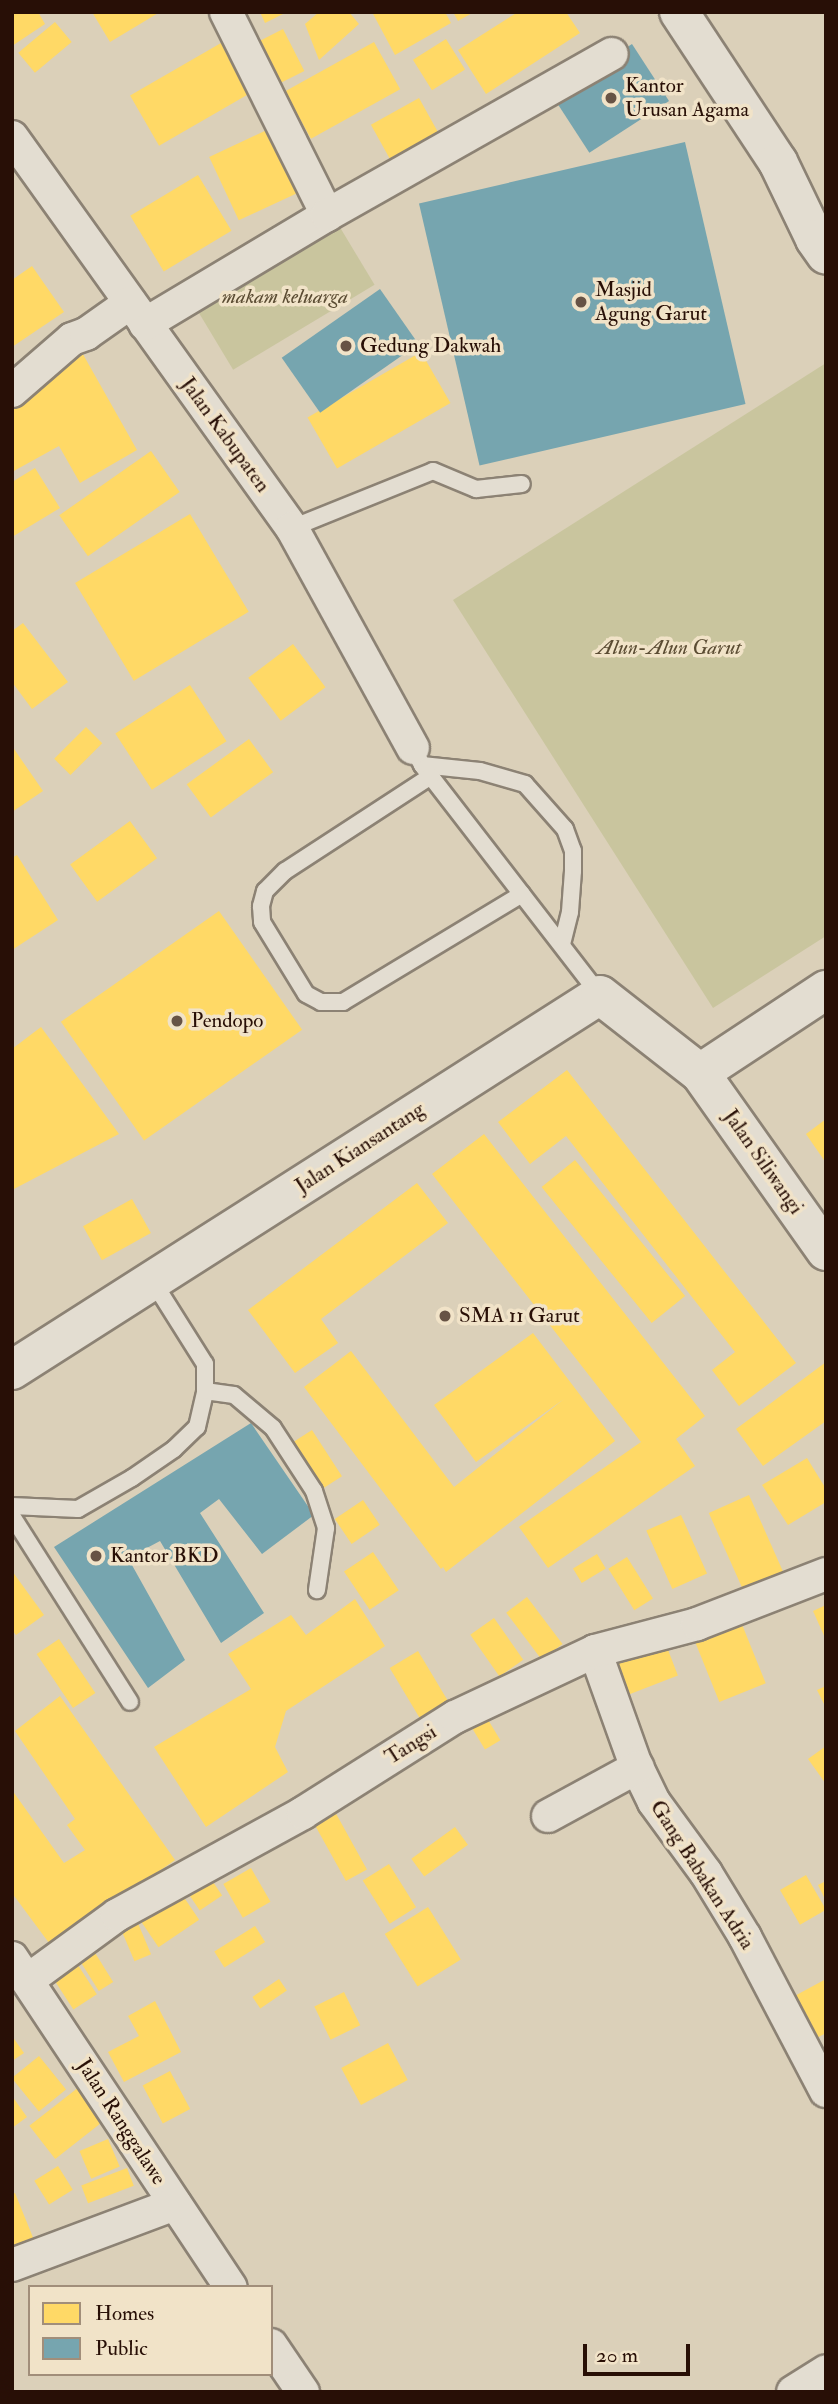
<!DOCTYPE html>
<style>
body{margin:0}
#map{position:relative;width:838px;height:2404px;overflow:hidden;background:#dbd0b9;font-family:"IM FELL Double Pica",serif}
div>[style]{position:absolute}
.green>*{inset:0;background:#c9c59e;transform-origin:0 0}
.homes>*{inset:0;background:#ffd966;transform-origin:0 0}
.public>*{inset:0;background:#76a5af;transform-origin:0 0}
.roads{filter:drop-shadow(2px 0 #8c8274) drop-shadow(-2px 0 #8c8274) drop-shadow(0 2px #8c8274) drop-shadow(0 -2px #8c8274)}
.lane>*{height:16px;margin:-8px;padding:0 8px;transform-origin:8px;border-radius:8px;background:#e3ddd1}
.street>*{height:32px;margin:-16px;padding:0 16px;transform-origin:16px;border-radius:16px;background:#e3ddd1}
.secondary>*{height:38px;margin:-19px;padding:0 19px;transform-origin:19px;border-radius:19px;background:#e3ddd1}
.dots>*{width:19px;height:19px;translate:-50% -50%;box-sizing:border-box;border:4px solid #f1e3c8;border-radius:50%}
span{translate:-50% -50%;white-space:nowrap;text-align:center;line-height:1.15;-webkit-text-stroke:7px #f1e3c8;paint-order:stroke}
.poi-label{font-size:21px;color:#280f06}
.left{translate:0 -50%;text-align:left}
.park-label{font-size:21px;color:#5b4c33;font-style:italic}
.street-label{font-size:21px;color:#280f06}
.frame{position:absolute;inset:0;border:14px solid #280f06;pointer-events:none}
.legend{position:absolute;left:28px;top:2285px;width:245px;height:91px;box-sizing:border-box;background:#f1e3c8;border:2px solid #a18e7a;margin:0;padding:9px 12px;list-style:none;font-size:21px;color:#280f06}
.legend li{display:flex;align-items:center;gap:14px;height:35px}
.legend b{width:35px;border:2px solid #a18e7a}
.scale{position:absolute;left:583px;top:2344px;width:107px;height:32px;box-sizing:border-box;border:4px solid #280f06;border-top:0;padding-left:9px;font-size:21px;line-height:24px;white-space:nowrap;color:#280f06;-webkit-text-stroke:5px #f1e3c8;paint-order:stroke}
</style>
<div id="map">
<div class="green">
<i style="left:338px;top:224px;width:71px;height:165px;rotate:59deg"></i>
<i style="clip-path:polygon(826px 363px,826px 936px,713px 1008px,453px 600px)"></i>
</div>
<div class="homes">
<i style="clip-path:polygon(12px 12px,38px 12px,45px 24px,12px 46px)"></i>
<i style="clip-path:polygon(92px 12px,160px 12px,110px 42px)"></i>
<i style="clip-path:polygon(260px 12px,287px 12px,265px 23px)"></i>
<i style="clip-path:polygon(319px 12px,349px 12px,359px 24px,319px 60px,305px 24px)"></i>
<i style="clip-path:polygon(372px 12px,445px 12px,451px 23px,395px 55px)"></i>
<i style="clip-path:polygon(453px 12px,474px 12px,458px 21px)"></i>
<i style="clip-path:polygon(518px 12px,566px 12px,580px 33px,486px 94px,458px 50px)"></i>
<i style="left:55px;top:22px;width:26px;height:48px;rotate:50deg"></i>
<i style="left:283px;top:29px;width:47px;height:28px;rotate:63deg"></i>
<i style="left:446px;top:39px;width:36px;height:39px;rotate:58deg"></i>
<i style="left:374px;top:42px;width:54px;height:102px;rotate:61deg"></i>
<i style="left:221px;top:43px;width:58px;height:105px;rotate:60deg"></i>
<i style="left:419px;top:98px;width:39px;height:55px;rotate:61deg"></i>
<i style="left:269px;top:129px;width:70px;height:66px;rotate:65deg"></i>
<i style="left:198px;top:175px;width:65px;height:79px;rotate:59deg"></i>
<i style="clip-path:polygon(32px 266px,64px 312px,12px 347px,12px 280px)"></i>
<i style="clip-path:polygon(80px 349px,137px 450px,80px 483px,59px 446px,12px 472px,12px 405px)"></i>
<i style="left:421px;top:352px;width:59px;height:131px;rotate:60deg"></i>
<i style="left:151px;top:451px;width:50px;height:112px;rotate:55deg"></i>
<i style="clip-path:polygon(35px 468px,60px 508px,12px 537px,12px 482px)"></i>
<i style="left:190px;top:514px;width:114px;height:134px;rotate:59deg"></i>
<i style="clip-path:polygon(23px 623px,68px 682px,32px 709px,12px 682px,12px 631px)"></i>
<i style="left:293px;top:644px;width:54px;height:56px;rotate:53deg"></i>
<i style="left:190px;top:685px;width:67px;height:89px;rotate:57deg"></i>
<i style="left:86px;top:727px;width:23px;height:45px;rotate:45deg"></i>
<i style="left:249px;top:739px;width:41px;height:77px;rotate:54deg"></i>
<i style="clip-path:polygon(12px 746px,43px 791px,12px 812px)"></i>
<i style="left:130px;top:821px;width:46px;height:74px;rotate:54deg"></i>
<i style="clip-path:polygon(17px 855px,58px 920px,12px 950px,12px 858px)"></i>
<i style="left:219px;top:911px;width:145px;height:193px;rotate:55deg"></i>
<i style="clip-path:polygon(41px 1027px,119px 1134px,12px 1190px,12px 1049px)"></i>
<i style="clip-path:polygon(567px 1070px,796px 1363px,739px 1406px,712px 1370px,735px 1352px,566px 1136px,530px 1164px,498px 1122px)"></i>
<i style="clip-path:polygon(826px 1119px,826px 1163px,806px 1134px)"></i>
<i style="clip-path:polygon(484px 1134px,705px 1416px,676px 1439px,695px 1466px,548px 1568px,519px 1527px,641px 1442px,432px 1174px)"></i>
<i style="left:575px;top:1160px;width:175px;height:43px;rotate:51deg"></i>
<i style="clip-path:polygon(417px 1183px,448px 1223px,321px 1319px,338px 1343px,295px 1373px,248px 1310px)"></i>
<i style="left:132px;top:1199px;width:39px;height:56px;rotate:61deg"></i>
<i style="clip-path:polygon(533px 1333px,615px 1441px,446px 1572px,443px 1567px,441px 1569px,304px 1387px,351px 1351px,454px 1487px,564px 1399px,476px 1462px,434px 1405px)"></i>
<i style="clip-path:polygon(826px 1362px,826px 1421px,763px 1466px,736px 1429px)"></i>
<i style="left:312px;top:1430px;width:55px;height:25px;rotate:57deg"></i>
<i style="clip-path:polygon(807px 1458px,826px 1489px,826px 1502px,788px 1525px,762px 1485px)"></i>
<i style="left:749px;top:1495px;width:88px;height:44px;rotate:66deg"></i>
<i style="left:363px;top:1500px;width:30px;height:34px;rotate:56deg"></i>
<i style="left:681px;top:1515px;width:64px;height:38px;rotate:66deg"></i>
<i style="left:373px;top:1552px;width:46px;height:35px;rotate:56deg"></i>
<i style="left:597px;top:1554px;width:17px;height:28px;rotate:59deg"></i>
<i style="left:627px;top:1557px;width:49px;height:22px;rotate:58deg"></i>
<i style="clip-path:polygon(12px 1571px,44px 1615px,16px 1635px,12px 1630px)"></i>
<i style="left:527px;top:1597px;width:59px;height:26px;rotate:53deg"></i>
<i style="clip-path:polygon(355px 1599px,385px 1646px,286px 1711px,275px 1747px,288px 1772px,206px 1827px,154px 1747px,251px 1689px,228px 1654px,291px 1615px,306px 1635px)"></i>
<i style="clip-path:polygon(826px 1605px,826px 1640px,813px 1611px)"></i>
<i style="left:494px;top:1618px;width:51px;height:29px;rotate:55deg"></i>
<i style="left:741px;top:1622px;width:66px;height:50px;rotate:68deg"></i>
<i style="left:59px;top:1639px;width:65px;height:27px;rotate:56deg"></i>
<i style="left:665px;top:1642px;width:36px;height:56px;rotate:69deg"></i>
<i style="left:418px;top:1651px;width:60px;height:33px;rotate:59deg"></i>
<i style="clip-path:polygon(826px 1686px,826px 1708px,817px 1690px)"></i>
<i style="clip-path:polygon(60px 1696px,175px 1860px,52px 1947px,12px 1893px,12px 1790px,64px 1863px,85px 1850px,67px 1825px,75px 1819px,15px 1731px)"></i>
<i style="left:487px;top:1718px;width:26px;height:18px;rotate:59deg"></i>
<i style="clip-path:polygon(826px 1746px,826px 1784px,808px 1759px)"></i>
<i style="left:334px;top:1810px;width:68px;height:24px;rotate:61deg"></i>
<i style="left:455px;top:1827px;width:22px;height:54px;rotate:54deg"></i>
<i style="left:389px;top:1864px;width:51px;height:31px;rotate:58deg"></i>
<i style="left:251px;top:1868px;width:39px;height:32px;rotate:60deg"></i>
<i style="left:207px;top:1873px;width:27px;height:27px;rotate:56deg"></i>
<i style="left:806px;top:1875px;width:40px;height:30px;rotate:60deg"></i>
<i style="clip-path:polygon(826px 1881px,826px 1901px,818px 1885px)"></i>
<i style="left:179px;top:1890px;width:36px;height:49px;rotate:56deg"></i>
<i style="left:428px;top:1907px;width:62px;height:51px;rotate:58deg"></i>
<i style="left:137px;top:1921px;width:36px;height:18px;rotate:67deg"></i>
<i style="left:255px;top:1926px;width:19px;height:48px;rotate:58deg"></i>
<i style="left:92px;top:1948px;width:40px;height:17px;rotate:58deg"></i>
<i style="left:74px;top:1959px;width:42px;height:28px;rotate:57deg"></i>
<i style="left:279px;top:1979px;width:14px;height:32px;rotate:56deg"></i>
<i style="clip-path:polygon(826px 1979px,826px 2033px,811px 2041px,789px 1999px)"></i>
<i style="left:344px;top:1992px;width:37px;height:33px;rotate:64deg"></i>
<i style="clip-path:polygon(155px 2001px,181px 2052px,124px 2082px,108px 2052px,139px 2036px,128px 2016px)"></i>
<i style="clip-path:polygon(12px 2036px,24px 2053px,12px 2061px)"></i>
<i style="left:388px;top:2043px;width:42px;height:53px;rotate:62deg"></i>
<i style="left:39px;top:2056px;width:43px;height:35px;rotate:51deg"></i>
<i style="left:170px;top:2071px;width:43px;height:31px;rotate:62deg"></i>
<i style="left:79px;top:2087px;width:42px;height:63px;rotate:52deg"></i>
<i style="clip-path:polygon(12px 2096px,27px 2117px,12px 2128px)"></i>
<i style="left:108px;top:2139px;width:30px;height:31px;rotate:67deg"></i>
<i style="left:58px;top:2166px;width:28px;height:28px;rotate:58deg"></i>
<i style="left:127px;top:2168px;width:19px;height:49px;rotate:69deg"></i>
<i style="clip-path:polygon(15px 2193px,34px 2240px,12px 2249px,12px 2194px)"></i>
</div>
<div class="public">
<i style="left:632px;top:44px;width:68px;height:95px;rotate:57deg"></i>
<i style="left:685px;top:142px;width:269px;height:273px;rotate:77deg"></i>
<i style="left:380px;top:289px;width:67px;height:120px;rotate:55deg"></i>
<i style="clip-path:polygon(251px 1423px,314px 1515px,262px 1554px,219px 1499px,200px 1513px,264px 1613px,221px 1643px,160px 1541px,128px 1558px,185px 1660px,148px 1688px,54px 1547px)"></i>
</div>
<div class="roads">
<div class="lane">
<i style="left:292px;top:528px;width:152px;rotate:-22deg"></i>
<i style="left:433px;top:471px;width:47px;rotate:22.7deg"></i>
<i style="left:476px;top:489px;width:46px;rotate:-6.2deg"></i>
<i style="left:413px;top:748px;width:19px;rotate:62deg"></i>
<i style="left:422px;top:765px;width:291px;rotate:52.3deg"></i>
<i style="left:422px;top:765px;width:58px;rotate:5.9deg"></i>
<i style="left:480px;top:771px;width:47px;rotate:16.1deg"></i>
<i style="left:525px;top:784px;width:60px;rotate:48.4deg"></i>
<i style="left:565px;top:829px;width:23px;rotate:70deg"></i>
<i style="left:573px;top:851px;width:20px;rotate:90deg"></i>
<i style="left:573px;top:871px;width:41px;rotate:94.2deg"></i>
<i style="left:570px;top:912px;width:34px;rotate:104deg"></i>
<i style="left:431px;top:776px;width:174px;rotate:146.9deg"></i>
<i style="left:285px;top:871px;width:28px;rotate:135deg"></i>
<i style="left:265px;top:891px;width:16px;rotate:105deg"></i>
<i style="left:261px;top:906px;width:16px;rotate:86deg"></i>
<i style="left:262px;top:922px;width:84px;rotate:58.6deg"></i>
<i style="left:306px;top:994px;width:17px;rotate:28deg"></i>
<i style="left:321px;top:1002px;width:22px"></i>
<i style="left:343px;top:1002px;width:209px;rotate:-31.1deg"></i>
<i style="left:205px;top:1391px;width:29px;rotate:8deg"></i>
<i style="left:234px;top:1395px;width:51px;rotate:40.2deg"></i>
<i style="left:273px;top:1428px;width:75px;rotate:56.9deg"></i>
<i style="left:314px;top:1491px;width:39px;rotate:72deg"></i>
<i style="left:326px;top:1528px;width:63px;rotate:98.3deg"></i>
<i style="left:12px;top:1506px;width:66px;rotate:2.6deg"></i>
<i style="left:78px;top:1509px;width:62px;rotate:-29.9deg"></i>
<i style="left:132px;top:1478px;width:51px;rotate:-34.6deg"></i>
<i style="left:174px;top:1449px;width:32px;rotate:-44deg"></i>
<i style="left:197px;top:1427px;width:37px;rotate:-77deg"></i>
<i style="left:205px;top:1391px;width:27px;rotate:-90deg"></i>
<i style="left:205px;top:1364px;width:99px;rotate:-122.2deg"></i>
<i style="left:12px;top:1516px;width:220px;rotate:57.6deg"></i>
</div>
<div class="street">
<i style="left:226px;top:12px;width:227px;rotate:63.5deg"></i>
<i style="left:12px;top:137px;width:481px;rotate:54.4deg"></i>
<i style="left:292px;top:528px;width:251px;rotate:61.2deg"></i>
<i style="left:145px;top:324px;width:212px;rotate:-30.9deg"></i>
<i style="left:327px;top:215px;width:327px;rotate:-29.5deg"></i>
<i style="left:12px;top:391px;width:79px;rotate:-40.9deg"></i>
<i style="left:72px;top:339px;width:15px;rotate:-20deg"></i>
<i style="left:86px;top:334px;width:54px;rotate:-35.2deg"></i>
<i style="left:595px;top:1651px;width:119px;rotate:70.3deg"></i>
<i style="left:635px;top:1763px;width:43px;rotate:64deg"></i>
<i style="left:654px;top:1802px;width:88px;rotate:53.8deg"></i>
<i style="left:706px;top:1873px;width:75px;rotate:58.6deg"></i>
<i style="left:745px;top:1937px;width:174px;rotate:62.3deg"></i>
<i style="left:548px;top:1816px;width:102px;rotate:-28.6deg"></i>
<i style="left:12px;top:1958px;width:395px;rotate:56.4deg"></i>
<i style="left:28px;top:1980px;width:110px;rotate:-36.1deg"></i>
<i style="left:117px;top:1915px;width:212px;rotate:-28.7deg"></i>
<i style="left:303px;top:1813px;width:180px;rotate:-32.3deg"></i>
<i style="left:455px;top:1717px;width:155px;rotate:-25.2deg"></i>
<i style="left:595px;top:1651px;width:106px;rotate:-14.8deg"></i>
<i style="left:697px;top:1624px;width:138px;rotate:-21.2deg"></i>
<i style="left:12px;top:2265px;width:174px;rotate:-20.5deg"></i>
<i style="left:271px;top:2345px;width:57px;rotate:55.8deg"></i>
<i style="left:793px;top:2392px;width:39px;rotate:-32deg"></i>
</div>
<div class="secondary">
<i style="left:679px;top:12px;width:180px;rotate:56.6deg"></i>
<i style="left:778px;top:162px;width:85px;rotate:64.3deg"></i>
<i style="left:815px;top:239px;width:19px;rotate:55deg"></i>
<i style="left:700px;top:1073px;width:151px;rotate:-33.4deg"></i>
<i style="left:12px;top:1370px;width:697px;rotate:-32.53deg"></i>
<i style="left:600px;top:995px;width:127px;rotate:38deg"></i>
<i style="left:700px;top:1073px;width:218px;rotate:54.7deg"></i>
</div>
</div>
<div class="dots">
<i style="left:611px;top:98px;background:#675345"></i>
<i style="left:581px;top:302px;background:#675345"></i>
<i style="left:346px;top:346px;background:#675345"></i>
<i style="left:177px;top:1021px;background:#675345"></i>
<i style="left:445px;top:1316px;background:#675345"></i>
<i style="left:96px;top:1556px;background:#675345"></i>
</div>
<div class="poi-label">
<span class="left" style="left:625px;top:98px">Kantor<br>Urusan Agama</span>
<span class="left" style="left:595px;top:302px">Masjid<br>Agung Garut</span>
<span class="left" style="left:360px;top:346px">Gedung Dakwah</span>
<span class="left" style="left:191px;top:1021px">Pendopo</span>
<span class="left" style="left:459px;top:1316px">SMA 11 Garut</span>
<span class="left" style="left:110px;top:1556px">Kantor BKD</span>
</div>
<div class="park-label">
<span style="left:285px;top:297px">makam keluarga</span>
<span style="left:669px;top:648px">Alun-Alun Garut</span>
</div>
<div class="street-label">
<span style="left:225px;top:435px;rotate:54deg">Jalan Kabupaten</span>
<span style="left:360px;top:1148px;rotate:-33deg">Jalan Kiansantang</span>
<span style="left:763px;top:1162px;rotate:55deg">Jalan Siliwangi</span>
<span style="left:411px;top:1745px;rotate:-32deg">Tangsi</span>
<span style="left:702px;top:1875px;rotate:57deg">Gang Babakan Adria</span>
<span style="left:121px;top:2122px;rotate:57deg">Jalan Ranggalawe</span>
</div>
<div class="frame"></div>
<ul class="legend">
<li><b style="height:19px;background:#ffd966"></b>Homes</li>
<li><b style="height:19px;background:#76a5af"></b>Public</li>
</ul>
<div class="scale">20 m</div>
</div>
